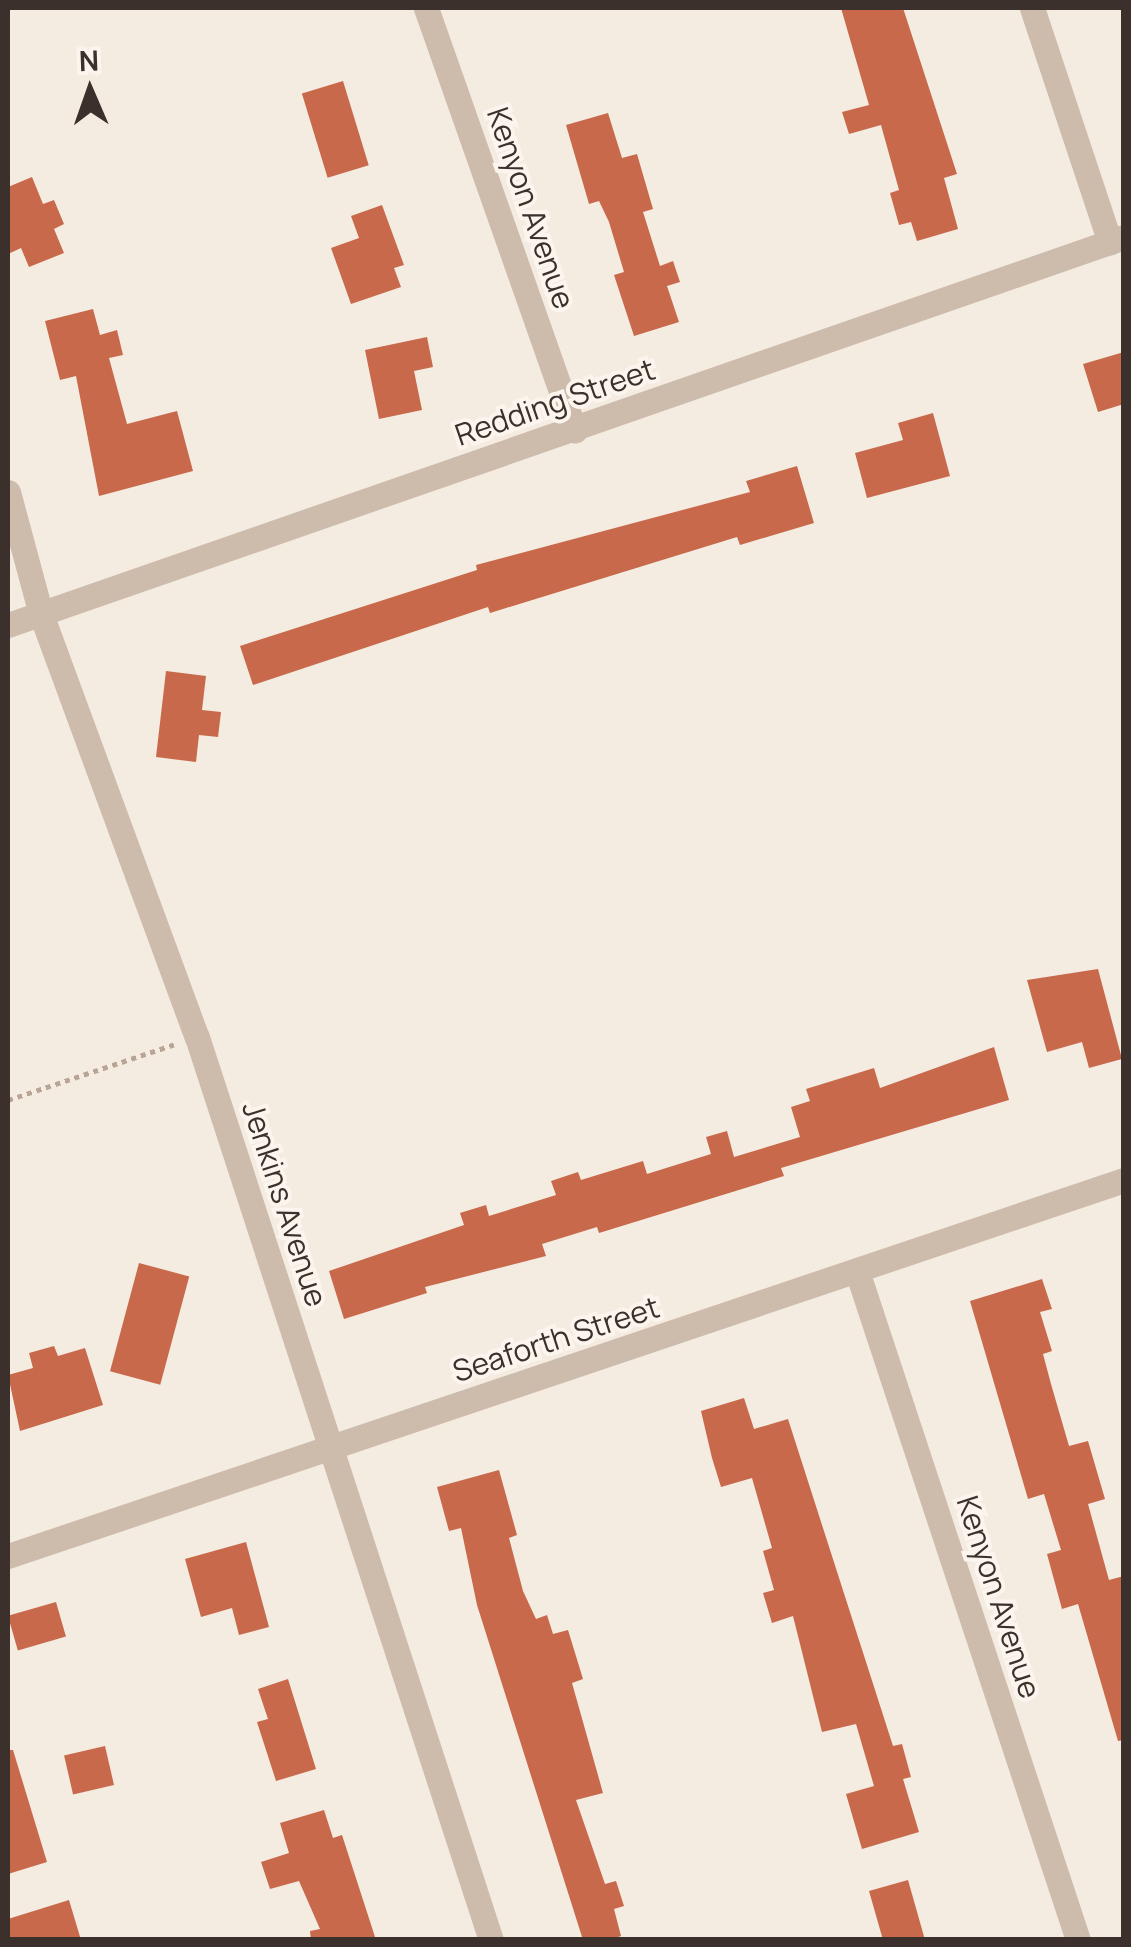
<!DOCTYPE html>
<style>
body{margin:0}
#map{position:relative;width:1131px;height:1947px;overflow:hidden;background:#f4ebe1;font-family:Manrope,sans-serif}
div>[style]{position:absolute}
.building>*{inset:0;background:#c8694b;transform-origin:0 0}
.path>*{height:5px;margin-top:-2.5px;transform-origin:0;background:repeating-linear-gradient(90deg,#b9a596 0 5px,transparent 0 10px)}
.minor>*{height:25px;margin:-12.5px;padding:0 12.5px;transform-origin:12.5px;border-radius:12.5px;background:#cdbbac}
span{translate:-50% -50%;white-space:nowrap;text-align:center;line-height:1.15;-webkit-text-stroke:8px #fbf5ee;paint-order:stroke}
.street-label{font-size:30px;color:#3b302b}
.frame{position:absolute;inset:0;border:10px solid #3b302b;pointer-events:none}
.north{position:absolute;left:40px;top:40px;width:100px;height:100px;-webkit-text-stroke:8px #fbf5ee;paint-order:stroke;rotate:358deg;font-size:28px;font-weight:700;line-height:40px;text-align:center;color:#3b302b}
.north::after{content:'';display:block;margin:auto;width:35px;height:45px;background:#3b302b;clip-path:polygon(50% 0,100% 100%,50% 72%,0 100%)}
</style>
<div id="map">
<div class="building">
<i style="clip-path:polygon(841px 8px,903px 8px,957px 174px,944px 178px,958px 229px,917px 241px,911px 222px,899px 225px,890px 193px,899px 190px,881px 125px,849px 134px,842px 112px,869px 105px)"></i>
<i style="left:343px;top:81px;width:88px;height:43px;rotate:73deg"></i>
<i style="clip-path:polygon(608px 113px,622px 158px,637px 154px,653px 209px,643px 212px,660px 266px,673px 261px,680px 282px,667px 286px,679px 322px,634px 336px,614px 275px,624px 272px,609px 222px,599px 201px,589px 204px,566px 125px)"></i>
<i style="clip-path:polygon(32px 177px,43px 204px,54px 200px,64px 224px,54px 229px,64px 253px,29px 267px,21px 248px,8px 254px,8px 187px)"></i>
<i style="clip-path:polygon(382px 205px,404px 265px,394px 268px,401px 287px,351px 304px,331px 248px,359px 238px,351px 216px)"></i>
<i style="clip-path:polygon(93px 309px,100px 335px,117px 330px,123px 355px,109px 358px,127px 424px,177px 411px,193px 471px,99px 496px,76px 376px,60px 380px,45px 321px)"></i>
<i style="clip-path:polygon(427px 337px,433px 367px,414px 371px,422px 410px,379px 419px,365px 350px)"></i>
<i style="clip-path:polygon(1124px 352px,1124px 404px,1098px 412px,1083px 364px)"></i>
<i style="clip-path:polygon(933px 413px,950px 476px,867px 498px,855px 453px,903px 440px,898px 423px)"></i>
<i style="clip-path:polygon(797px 466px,814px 523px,740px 545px,737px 537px,490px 613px,488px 607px,253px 685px,240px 646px,477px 570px,476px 565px,750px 492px,746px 481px)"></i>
<i style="clip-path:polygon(166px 671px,206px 676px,202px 710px,221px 712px,218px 737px,199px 735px,196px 762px,156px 757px)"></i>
<i style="clip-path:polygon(1098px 969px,1122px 1059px,1089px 1068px,1082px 1042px,1047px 1052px,1027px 980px)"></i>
<i style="clip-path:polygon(994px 1047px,1009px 1100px,781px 1168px,784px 1176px,599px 1233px,597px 1227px,542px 1244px,546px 1256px,425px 1287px,427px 1293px,344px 1319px,329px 1271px,464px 1225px,460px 1213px,486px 1205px,489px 1216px,556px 1195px,551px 1181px,578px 1172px,581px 1180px,643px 1161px,647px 1174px,711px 1154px,706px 1137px,727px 1131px,734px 1157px,800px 1137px,791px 1107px,810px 1101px,806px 1089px,874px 1068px,880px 1088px)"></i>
<i style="left:139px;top:1263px;width:52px;height:112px;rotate:15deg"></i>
<i style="clip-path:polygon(1042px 1279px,1052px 1309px,1040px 1312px,1052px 1351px,1043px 1354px,1051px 1384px,1069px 1446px,1088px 1441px,1105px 1499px,1088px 1504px,1109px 1580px,1124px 1576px,1124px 1740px,1118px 1741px,1078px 1604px,1062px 1609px,1047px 1554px,1061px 1550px,1044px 1494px,1028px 1499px,970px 1301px)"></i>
<i style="clip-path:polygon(54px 1346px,58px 1356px,85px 1348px,103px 1405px,20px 1431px,8px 1375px,33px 1368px,29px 1353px)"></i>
<i style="clip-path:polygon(744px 1398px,754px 1429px,788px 1419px,893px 1746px,902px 1744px,911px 1777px,903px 1779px,919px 1832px,862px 1849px,846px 1794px,874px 1786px,856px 1724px,822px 1732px,793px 1616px,772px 1623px,763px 1593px,774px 1590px,763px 1551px,772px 1548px,752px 1478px,721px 1487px,712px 1458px,701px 1411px)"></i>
<i style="clip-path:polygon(499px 1470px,517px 1535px,509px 1538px,523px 1591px,536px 1619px,547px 1615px,553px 1634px,568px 1630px,583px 1679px,572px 1683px,603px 1793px,576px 1800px,605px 1884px,616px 1881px,624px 1906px,614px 1909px,621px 1936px,609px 1940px,583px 1940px,477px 1605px,461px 1528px,449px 1531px,437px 1487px)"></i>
<i style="clip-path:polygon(246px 1542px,269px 1627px,239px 1635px,232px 1608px,201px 1617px,185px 1559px)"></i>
<i style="left:56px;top:1602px;width:36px;height:50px;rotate:74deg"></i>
<i style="clip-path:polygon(288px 1679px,316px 1769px,276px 1781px,257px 1722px,268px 1719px,258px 1689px)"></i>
<i style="left:105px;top:1746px;width:40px;height:42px;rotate:77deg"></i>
<i style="clip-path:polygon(8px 1750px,13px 1750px,47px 1862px,8px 1874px)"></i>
<i style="clip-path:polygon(324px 1810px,333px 1838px,342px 1835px,376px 1940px,311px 1940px,310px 1931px,320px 1929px,299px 1881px,270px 1889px,261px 1862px,289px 1853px,280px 1823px)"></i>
<i style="clip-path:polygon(908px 1880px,925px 1940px,883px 1940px,869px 1891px)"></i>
<i style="clip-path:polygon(69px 1900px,81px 1940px,8px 1940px,8px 1919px)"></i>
</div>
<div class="path">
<i style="left:8px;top:1100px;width:176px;rotate:-18.5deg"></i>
</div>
<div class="minor">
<i style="left:426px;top:8px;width:448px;rotate:70.6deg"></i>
<i style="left:1032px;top:8px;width:247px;rotate:71.6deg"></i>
<i style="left:8px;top:492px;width:126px;rotate:74.9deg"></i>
<i style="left:41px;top:614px;width:451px;rotate:69.8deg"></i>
<i style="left:197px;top:1037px;width:950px;rotate:71.97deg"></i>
<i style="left:8px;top:625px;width:1182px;rotate:-19.17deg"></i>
<i style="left:858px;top:1274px;width:701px;rotate:71.72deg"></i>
<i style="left:8px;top:1556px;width:1178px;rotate:-18.62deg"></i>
</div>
<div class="street-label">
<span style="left:531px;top:208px;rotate:71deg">Kenyon Avenue</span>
<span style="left:555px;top:402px;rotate:-19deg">Redding Street</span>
<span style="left:285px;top:1204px;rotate:72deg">Jenkins Avenue</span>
<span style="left:556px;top:1339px;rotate:-18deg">Seaforth Street</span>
<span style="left:999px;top:1597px;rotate:72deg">Kenyon Avenue</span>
</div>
<div class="frame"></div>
<div class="north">N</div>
</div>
